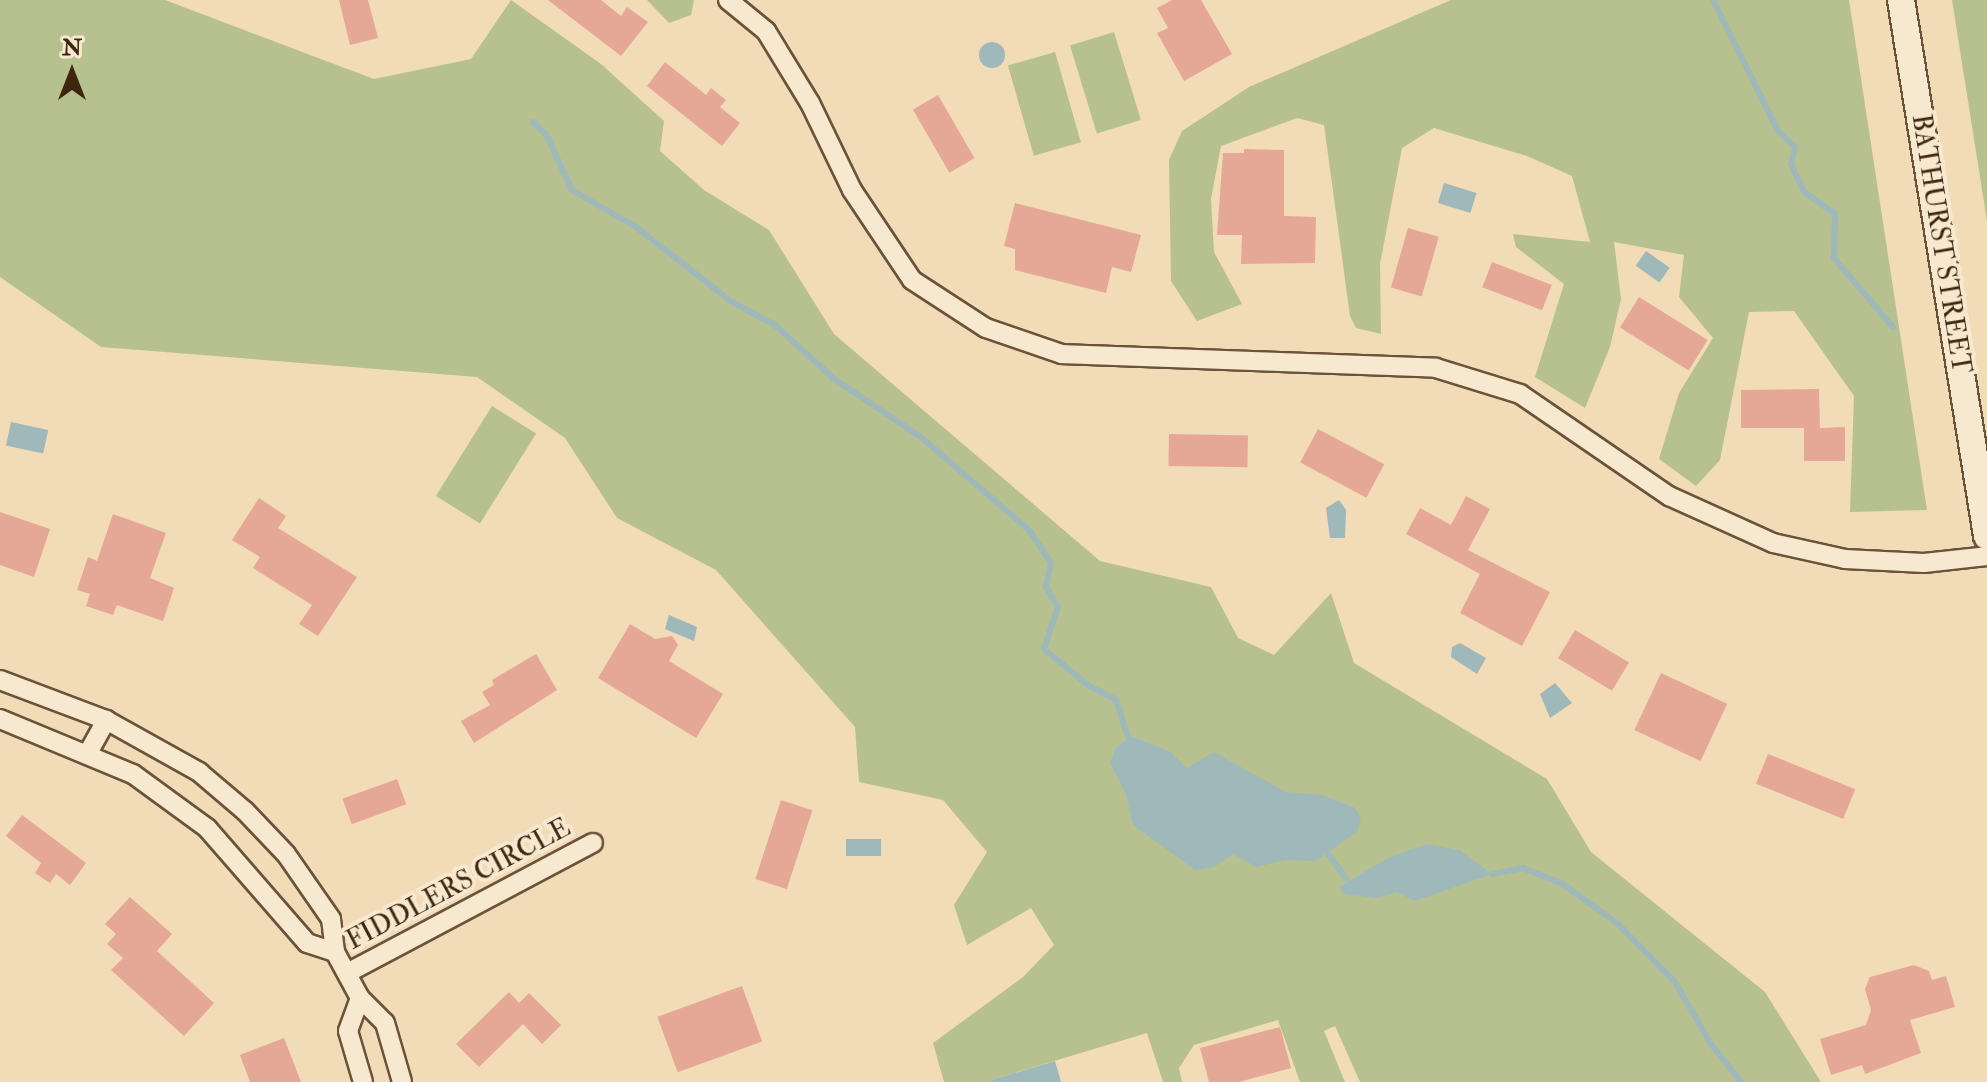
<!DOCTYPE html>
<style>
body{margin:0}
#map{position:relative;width:1987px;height:1082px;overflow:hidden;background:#f2dbb7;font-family:"IM FELL Double Pica",serif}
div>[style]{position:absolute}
.green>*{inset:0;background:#b7c190;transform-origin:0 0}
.water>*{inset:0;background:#9fb8b9;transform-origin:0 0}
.round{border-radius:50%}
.stream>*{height:6px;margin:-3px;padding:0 3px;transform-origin:3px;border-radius:3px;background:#9fb8b9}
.building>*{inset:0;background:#e6a896;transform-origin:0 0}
.roads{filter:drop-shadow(2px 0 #6b5339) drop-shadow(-2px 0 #6b5339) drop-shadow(0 2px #6b5339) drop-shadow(0 -2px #6b5339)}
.street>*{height:18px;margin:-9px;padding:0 9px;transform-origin:9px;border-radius:9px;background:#f7e8d0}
.secondary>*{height:26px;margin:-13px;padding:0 13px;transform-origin:13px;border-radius:13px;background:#f7e8d0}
span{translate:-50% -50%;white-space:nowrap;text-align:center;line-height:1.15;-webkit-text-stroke:8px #f7e8d0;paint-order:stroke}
.street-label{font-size:26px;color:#3e260f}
.north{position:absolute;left:32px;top:32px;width:80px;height:80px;-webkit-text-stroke:6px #f7e8d0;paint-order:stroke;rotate:0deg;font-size:22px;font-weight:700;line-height:32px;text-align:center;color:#3e260f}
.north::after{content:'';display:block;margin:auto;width:28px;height:36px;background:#3e260f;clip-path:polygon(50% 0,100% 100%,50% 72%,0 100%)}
</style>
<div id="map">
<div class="green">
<i style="clip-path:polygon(0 0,165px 0,374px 79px,471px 59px,511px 0,601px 64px,664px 121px,660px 151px,704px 190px,769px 230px,834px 334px,1100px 561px,1211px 587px,1238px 638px,1274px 655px,1331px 593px,1354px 663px,1547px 779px,1591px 852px,1765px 992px,1821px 1082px,1360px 1082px,1335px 1026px,1324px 1031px,1345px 1082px,1300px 1082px,1278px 1020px,1194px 1045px,1179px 1068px,1182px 1082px,1163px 1082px,1147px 1033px,985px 1082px,944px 1082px,933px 1043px,1023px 977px,1054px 945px,1031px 908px,967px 945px,954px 905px,987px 852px,943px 800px,859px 782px,855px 727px,716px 570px,617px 518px,565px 438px,477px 377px,101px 347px,0 277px)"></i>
<i style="clip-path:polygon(647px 0,694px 0,691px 15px,669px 23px)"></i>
<i style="clip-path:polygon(1451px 0,1849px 0,1927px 510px,1850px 512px,1854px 396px,1794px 311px,1749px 312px,1720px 460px,1696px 486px,1659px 459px,1679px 393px,1713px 338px,1679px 297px,1684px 255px,1614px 242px,1621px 299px,1610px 347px,1585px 408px,1535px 377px,1564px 284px,1516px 247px,1513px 234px,1590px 242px,1572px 176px,1527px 156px,1434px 128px,1402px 148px,1380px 264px,1381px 334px,1356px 328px,1350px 316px,1324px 125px,1297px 118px,1221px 146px,1211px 199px,1214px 252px,1242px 304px,1197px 321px,1171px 281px,1169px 160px,1182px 131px,1249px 87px)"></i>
<i style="clip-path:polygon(1952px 0,1987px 0,1987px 221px)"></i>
<i style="left:1114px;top:32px;width:92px;height:46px;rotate:73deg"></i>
<i style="left:1055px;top:52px;width:94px;height:49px;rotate:74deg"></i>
<i style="left:492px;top:406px;width:52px;height:106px;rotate:32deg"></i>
</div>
<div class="water">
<i class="round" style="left:979px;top:42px;width:26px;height:26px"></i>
<i style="left:1444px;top:183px;width:34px;height:21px;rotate:17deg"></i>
<i style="left:1646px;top:251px;width:29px;height:18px;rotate:35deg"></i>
<i style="left:11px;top:422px;width:38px;height:24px;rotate:12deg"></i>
<i style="clip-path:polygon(1339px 500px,1346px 510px,1345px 538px,1330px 538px,1326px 508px)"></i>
<i style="clip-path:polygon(669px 615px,697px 627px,694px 641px,665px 629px)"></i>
<i style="clip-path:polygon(1460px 643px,1486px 658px,1477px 674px,1451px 657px,1452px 647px)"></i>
<i style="clip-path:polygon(1555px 683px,1572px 703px,1550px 718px,1540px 694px)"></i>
<i style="clip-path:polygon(1131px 736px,1169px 751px,1187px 768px,1214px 752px,1286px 792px,1323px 795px,1355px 808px,1361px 818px,1357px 832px,1315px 861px,1285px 860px,1256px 867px,1233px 854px,1214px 867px,1195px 870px,1133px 825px,1126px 794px,1110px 763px,1115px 749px)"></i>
<i style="left:846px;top:839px;width:35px;height:17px"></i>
<i style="clip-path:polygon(1427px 844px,1459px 850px,1492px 874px,1415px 901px,1397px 892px,1376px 898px,1344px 894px,1339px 887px,1388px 858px)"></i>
<i style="clip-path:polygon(1055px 1061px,1061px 1082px,985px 1082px)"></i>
</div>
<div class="stream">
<i style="left:1713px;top:0;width:146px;rotate:63.6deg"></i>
<i style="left:1778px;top:131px;width:23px;rotate:43deg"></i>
<i style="left:1795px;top:147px;width:17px;rotate:103deg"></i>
<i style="left:1791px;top:164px;width:31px;rotate:65deg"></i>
<i style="left:1804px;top:192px;width:38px;rotate:35deg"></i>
<i style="left:1835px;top:214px;width:44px;rotate:91.3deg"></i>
<i style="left:1834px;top:258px;width:91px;rotate:49.5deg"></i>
<i style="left:533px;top:122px;width:18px;rotate:43deg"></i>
<i style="left:546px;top:134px;width:62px;rotate:65.1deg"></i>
<i style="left:572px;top:190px;width:74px;rotate:30deg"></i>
<i style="left:636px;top:227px;width:122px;rotate:38deg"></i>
<i style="left:732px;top:302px;width:49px;rotate:28.1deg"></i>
<i style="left:775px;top:325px;width:79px;rotate:42.4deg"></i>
<i style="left:833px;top:378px;width:107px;rotate:34deg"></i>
<i style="left:922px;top:438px;width:143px;rotate:40.7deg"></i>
<i style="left:1030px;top:531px;width:38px;rotate:57deg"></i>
<i style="left:1051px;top:563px;width:25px;rotate:102deg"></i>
<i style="left:1046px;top:587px;width:23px;rotate:59deg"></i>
<i style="left:1058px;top:607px;width:44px;rotate:108.4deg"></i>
<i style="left:1044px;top:649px;width:58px;rotate:39.4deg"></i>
<i style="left:1089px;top:686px;width:30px;rotate:27deg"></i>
<i style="left:1116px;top:700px;width:39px;rotate:72deg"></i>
<i style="left:1326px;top:851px;width:34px;rotate:54deg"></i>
<i style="left:1492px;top:874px;width:32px;rotate:-11deg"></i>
<i style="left:1523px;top:868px;width:43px;rotate:21.8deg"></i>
<i style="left:1563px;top:884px;width:68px;rotate:36deg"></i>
<i style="left:1618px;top:924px;width:81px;rotate:45.5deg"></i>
<i style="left:1675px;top:982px;width:72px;rotate:59.9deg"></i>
<i style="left:1711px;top:1044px;width:48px;rotate:51.7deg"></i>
</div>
<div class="building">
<i style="clip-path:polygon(339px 0,368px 0,378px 38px,350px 45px)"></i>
<i style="clip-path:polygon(548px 0,601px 0,621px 16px,627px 7px,648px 22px,621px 56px)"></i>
<i style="clip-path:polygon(1172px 0,1201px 0,1232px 54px,1184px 81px,1157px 33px,1168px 28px,1157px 8px)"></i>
<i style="clip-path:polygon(665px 62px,706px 95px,711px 88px,726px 100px,720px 107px,740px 123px,722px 146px,647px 86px)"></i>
<i style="left:938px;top:95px;width:73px;height:29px;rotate:60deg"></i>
<i style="clip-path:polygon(1244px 149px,1284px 150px,1284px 216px,1316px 217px,1315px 263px,1241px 264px,1242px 235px,1217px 235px,1223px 153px,1244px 153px)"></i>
<i style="clip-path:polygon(1015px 203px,1141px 235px,1131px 272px,1112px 267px,1106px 293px,1015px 270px,1015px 249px,1004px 246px)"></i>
<i style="left:1408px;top:228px;width:32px;height:62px;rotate:16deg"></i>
<i style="left:1492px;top:262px;width:64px;height:27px;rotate:21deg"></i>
<i style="left:1639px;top:297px;width:81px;height:36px;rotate:32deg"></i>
<i style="clip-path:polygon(1819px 389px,1820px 428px,1845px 427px,1845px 461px,1804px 461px,1804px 428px,1741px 428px,1741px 390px)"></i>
<i style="left:1318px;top:429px;width:75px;height:38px;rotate:28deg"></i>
<i style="left:1169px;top:434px;width:79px;height:32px;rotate:1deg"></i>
<i style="clip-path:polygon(1466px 496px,1490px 509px,1468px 550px,1550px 592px,1522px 646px,1460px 613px,1480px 574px,1406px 534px,1420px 508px,1451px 525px)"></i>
<i style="clip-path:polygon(259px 498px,286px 516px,278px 528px,357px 577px,318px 636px,299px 624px,312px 605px,253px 568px,260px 557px,232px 540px)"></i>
<i style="clip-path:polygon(0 512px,50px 529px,34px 577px,0 565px)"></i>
<i style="clip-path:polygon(113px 514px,166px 533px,150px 578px,174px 588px,163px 621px,117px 605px,113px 615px,86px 606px,90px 594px,77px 590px,88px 557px,97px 561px)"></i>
<i style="clip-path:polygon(630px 624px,655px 639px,672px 636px,678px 645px,669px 661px,723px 694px,696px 738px,598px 678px)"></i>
<i style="left:1575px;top:630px;width:63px;height:33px;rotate:31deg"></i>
<i style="clip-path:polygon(536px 654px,557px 690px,474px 743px,461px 721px,490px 705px,482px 692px,494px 685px,492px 680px)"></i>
<i style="left:1661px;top:673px;width:73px;height:63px;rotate:25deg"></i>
<i style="left:1768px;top:754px;width:94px;height:32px;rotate:22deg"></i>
<i style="left:397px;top:779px;width:27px;height:58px;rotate:70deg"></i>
<i style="left:781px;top:800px;width:33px;height:83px;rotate:18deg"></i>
<i style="clip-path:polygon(22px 815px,86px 863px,70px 885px,56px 874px,50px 883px,35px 873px,41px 863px,6px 836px)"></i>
<i style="clip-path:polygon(130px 897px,172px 934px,157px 951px,214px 1003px,184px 1036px,111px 970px,123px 958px,107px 944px,116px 934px,105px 924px)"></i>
<i style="clip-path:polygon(1914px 965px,1929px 971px,1932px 980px,1946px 976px,1955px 1007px,1910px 1020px,1921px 1053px,1865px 1074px,1862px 1065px,1831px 1075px,1820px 1039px,1866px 1025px,1871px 1010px,1865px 989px,1870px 977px)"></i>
<i style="left:742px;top:986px;width:59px;height:90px;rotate:70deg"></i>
<i style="clip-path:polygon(509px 992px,519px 1003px,529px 993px,561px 1025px,542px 1044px,523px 1024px,479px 1067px,456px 1044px)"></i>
<i style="clip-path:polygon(1280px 1027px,1291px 1068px,1239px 1082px,1209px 1082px,1200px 1048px)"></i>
<i style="clip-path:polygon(284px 1038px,301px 1082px,250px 1082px,240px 1055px)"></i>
</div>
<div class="roads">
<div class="street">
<i style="left:728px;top:0;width:49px;rotate:39.2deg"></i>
<i style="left:766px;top:31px;width:84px;rotate:58.6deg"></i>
<i style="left:810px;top:103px;width:97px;rotate:64.2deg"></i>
<i style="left:852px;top:190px;width:108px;rotate:56.3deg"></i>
<i style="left:912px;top:280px;width:88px;rotate:33deg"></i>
<i style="left:986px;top:328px;width:80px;rotate:18.9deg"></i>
<i style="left:1062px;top:354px;width:374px;rotate:2.1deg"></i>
<i style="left:1436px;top:368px;width:88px;rotate:17.2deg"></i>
<i style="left:1520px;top:394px;width:181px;rotate:34.4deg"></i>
<i style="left:1669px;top:496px;width:114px;rotate:24.3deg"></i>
<i style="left:1773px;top:543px;width:74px;rotate:12.5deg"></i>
<i style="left:1845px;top:559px;width:79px;rotate:2.9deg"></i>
<i style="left:1924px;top:563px;width:63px;rotate:-6.3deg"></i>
<i style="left:0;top:680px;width:113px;rotate:20.7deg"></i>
<i style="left:106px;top:720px;width:107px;rotate:29.2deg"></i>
<i style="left:199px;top:772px;width:60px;rotate:40.3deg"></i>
<i style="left:245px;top:811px;width:59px;rotate:46.4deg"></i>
<i style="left:286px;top:854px;width:79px;rotate:55.3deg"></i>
<i style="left:331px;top:919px;width:33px;rotate:83deg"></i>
<i style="left:335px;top:952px;width:52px;rotate:61.5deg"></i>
<i style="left:360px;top:998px;width:35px;rotate:45deg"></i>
<i style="left:385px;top:1023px;width:61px;rotate:73.9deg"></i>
<i style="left:0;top:719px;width:144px;rotate:22.5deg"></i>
<i style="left:133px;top:774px;width:92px;rotate:36.1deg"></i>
<i style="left:207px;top:828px;width:152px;rotate:49deg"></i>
<i style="left:307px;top:943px;width:29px;rotate:18deg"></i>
<i style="left:88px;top:753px;width:38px;rotate:-61deg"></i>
<i style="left:349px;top:972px;width:276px;rotate:-27.9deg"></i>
<i style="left:360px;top:998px;width:35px;rotate:110deg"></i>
<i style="left:348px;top:1031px;width:53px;rotate:73.6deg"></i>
</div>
<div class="secondary">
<i style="left:1901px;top:0;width:543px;rotate:80.88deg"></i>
</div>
</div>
<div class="street-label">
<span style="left:1940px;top:244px;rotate:81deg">BATHURST STREET</span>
<span style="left:459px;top:885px;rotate:-28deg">FIDDLERS CIRCLE</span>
</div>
<div class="north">N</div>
</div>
